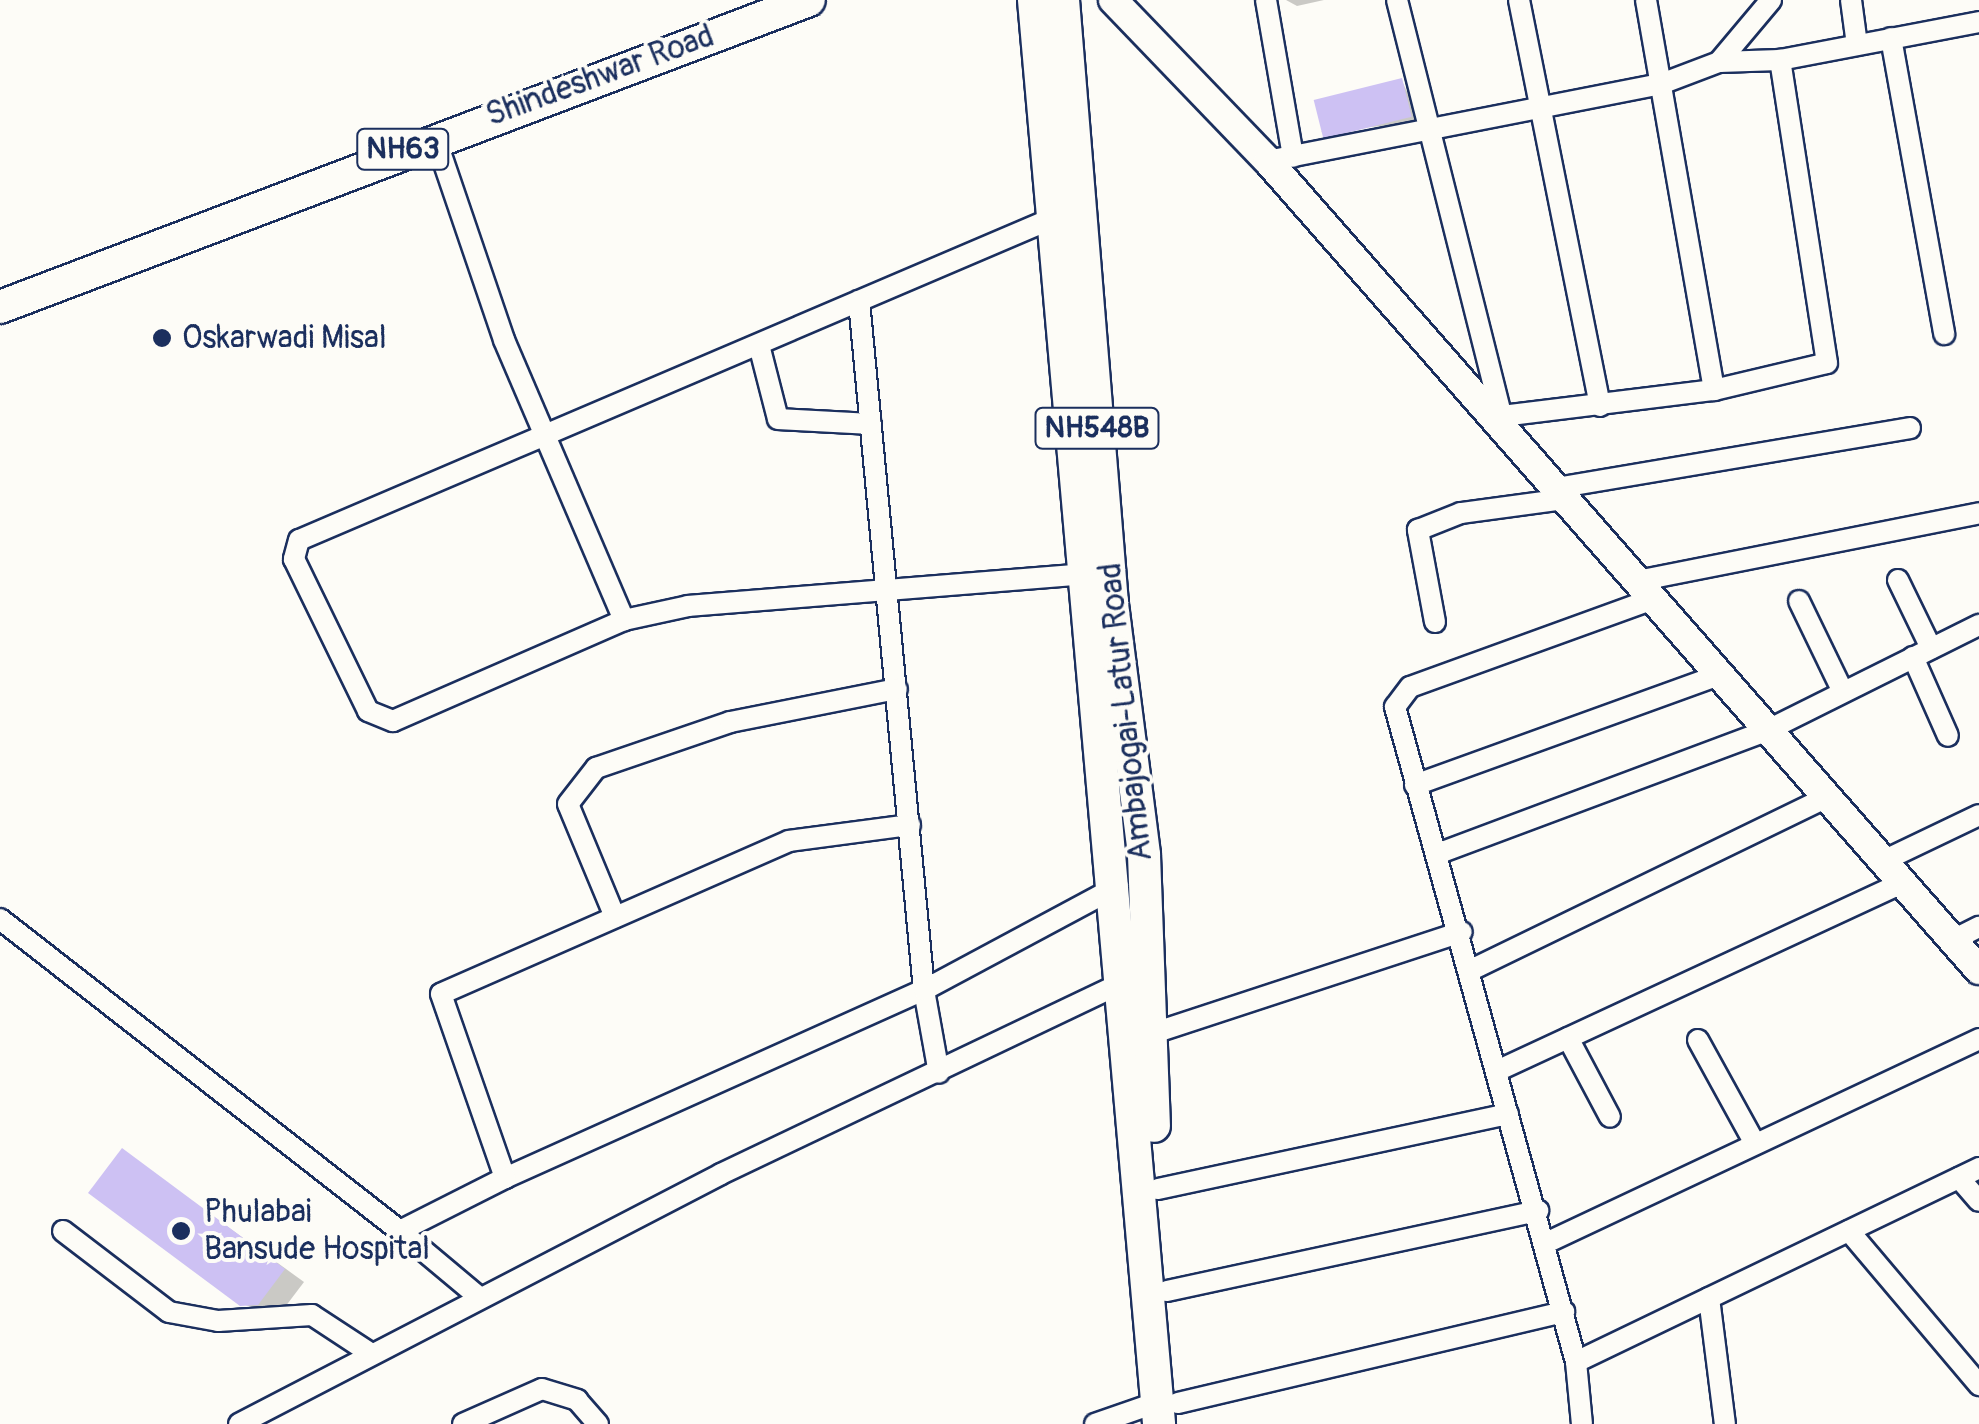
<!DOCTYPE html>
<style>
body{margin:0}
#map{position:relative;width:1979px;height:1424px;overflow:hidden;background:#fdfcf7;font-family:Pangolin,sans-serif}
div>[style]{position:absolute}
.shadow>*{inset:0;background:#0003}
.building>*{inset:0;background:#cdc1f3;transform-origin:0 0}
.roads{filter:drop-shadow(2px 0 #1b2f5e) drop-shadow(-2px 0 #1b2f5e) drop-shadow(0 2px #1b2f5e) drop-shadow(0 -2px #1b2f5e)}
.minor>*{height:20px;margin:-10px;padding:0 10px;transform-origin:10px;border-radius:10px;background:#fdfcf7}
.secondary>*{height:28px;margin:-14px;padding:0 14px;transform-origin:14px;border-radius:14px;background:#fdfcf7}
.trunk>*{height:32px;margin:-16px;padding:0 16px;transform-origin:16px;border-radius:16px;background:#fdfcf7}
.dots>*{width:28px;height:28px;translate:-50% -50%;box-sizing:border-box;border:5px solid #fdfcf7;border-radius:50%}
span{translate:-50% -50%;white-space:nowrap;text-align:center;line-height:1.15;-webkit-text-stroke:8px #fdfcf7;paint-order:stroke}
.shield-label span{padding:2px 8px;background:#fdfcf7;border:2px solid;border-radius:8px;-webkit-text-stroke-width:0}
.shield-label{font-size:30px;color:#1b2f5e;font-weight:700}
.street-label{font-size:32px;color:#1b2f5e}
.poi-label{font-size:32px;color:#1b2f5e}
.left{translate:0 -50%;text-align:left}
</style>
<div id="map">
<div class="shadow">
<i style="clip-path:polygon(1286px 0,1324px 0,1297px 6px)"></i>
<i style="clip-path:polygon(1402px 81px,1421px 122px,1321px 132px)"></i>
<i style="clip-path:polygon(123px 1151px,304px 1282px,279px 1315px,242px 1304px)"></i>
</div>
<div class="building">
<i style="left:1402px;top:78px;width:40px;height:91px;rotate:76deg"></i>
<i style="clip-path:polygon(122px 1148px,285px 1269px,258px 1305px,240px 1306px,88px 1193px)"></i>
</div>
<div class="roads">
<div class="minor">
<i style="left:1266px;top:0;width:159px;rotate:80.2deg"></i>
<i style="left:1397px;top:0;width:438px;rotate:75.9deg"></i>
<i style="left:1519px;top:0;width:414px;rotate:78.7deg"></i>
<i style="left:1646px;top:0;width:396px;rotate:80.1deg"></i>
<i style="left:1851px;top:0;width:45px;rotate:82.4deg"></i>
<i style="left:1891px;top:38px;width:301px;rotate:79.8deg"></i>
<i style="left:1719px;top:62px;width:81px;rotate:-50deg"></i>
<i style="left:435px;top:137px;width:214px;rotate:71.2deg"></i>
<i style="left:504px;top:340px;width:305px;rotate:66.8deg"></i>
<i style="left:1268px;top:161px;width:400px;rotate:-11.1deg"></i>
<i style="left:1661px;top:84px;width:62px;rotate:-20.8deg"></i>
<i style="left:1719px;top:62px;width:61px;rotate:-1.9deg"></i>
<i style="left:1780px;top:60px;width:203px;rotate:-10.8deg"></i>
<i style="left:1060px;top:215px;width:827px;rotate:156.87deg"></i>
<i style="left:299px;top:540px;width:20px;rotate:105deg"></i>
<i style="left:294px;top:559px;width:169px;rotate:64deg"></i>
<i style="left:368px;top:711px;width:27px;rotate:22deg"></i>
<i style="left:393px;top:721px;width:252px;rotate:-23.6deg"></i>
<i style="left:624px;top:620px;width:66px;rotate:-12.3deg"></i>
<i style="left:688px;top:606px;width:396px;rotate:-4.6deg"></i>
<i style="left:859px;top:301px;width:692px;rotate:84.61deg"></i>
<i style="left:924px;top:990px;width:84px;rotate:79.8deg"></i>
<i style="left:759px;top:345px;width:76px;rotate:75.6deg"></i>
<i style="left:778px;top:419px;width:93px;rotate:3.1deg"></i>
<i style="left:1502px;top:416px;width:214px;rotate:-7deg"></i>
<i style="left:1714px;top:390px;width:116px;rotate:-13.4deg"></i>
<i style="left:1827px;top:363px;width:307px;rotate:-98.8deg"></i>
<i style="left:1556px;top:488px;width:359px;rotate:-9.6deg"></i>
<i style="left:1898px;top:580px;width:76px;rotate:64.1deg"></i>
<i style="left:1637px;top:581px;width:349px;rotate:-11.2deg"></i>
<i style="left:1653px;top:599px;width:258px;rotate:160.1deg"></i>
<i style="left:1410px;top:687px;width:25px;rotate:127deg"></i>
<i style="left:1395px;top:707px;width:680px;rotate:74.55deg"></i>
<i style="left:1576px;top:1362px;width:447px;rotate:-25.7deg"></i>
<i style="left:1799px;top:601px;width:101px;rotate:64.2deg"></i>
<i style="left:1435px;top:622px;width:94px;rotate:-100.5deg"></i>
<i style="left:1418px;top:530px;width:46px;rotate:-21.6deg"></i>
<i style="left:1461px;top:513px;width:105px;rotate:-7.7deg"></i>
<i style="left:1913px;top:657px;width:86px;rotate:66.1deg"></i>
<i style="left:1415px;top:785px;width:323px;rotate:-19.9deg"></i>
<i style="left:910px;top:825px;width:122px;rotate:172.5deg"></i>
<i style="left:789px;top:841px;width:380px;rotate:156.3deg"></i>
<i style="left:441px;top:994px;width:195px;rotate:70.8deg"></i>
<i style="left:505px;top:1178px;width:459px;rotate:-24.2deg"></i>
<i style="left:924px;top:990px;width:220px;rotate:-28.2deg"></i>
<i style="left:1437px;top:854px;width:353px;rotate:-20.5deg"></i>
<i style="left:1768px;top:730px;width:236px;rotate:-26.5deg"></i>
<i style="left:1883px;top:861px;width:106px;rotate:-25.6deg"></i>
<i style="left:615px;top:917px;width:122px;rotate:-112.6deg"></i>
<i style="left:568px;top:804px;width:46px;rotate:-52.1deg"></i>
<i style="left:596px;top:768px;width:142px;rotate:-18.9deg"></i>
<i style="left:730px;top:722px;width:170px;rotate:-11.2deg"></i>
<i style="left:0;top:919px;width:507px;rotate:37.95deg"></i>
<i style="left:400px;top:1231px;width:118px;rotate:-26.8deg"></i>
<i style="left:1953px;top:940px;width:29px;rotate:-27deg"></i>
<i style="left:1471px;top:970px;width:396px;rotate:-25.9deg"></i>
<i style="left:1151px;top:1034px;width:327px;rotate:-18.2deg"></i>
<i style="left:1568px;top:1038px;width:89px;rotate:62deg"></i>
<i style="left:1698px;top:1040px;width:116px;rotate:61.2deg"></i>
<i style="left:1499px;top:1070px;width:444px;rotate:-24.9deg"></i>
<i style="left:1959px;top:1178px;width:30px;rotate:49deg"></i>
<i style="left:1158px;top:1189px;width:358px;rotate:-12.1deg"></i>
<i style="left:63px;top:1231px;width:133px;rotate:37.4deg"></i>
<i style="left:169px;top:1312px;width:50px;rotate:10.4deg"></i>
<i style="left:218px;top:1321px;width:94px;rotate:-3.7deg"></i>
<i style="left:312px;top:1315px;width:69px;rotate:33.2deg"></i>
<i style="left:400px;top:1231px;width:103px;rotate:39.9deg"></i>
<i style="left:1849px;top:1231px;width:202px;rotate:49.8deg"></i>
<i style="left:1546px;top:1243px;width:479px;rotate:-25.2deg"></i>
<i style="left:1167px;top:1291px;width:380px;rotate:-12.2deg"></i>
<i style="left:1709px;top:1298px;width:127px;rotate:82.8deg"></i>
<i style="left:1576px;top:1362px;width:62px;rotate:84.5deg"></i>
<i style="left:1178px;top:1403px;width:397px;rotate:-13.3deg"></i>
<i style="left:239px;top:1424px;width:543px;rotate:-27.41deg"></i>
<i style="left:721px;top:1174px;width:442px;rotate:-25.5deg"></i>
<i style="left:463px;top:1424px;width:86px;rotate:-23.9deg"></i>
<i style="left:542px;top:1389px;width:37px;rotate:17deg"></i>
<i style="left:577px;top:1400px;width:32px;rotate:49deg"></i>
<i style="left:1095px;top:1424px;width:67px;rotate:-19.2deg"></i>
</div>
<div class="secondary">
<i style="left:1113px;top:0;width:223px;rotate:46.1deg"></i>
<i style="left:1268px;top:161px;width:1077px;rotate:48.69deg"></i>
</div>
<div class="trunk">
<i style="left:1034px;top:0;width:1429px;rotate:84.98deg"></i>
<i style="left:1063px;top:0;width:606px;rotate:85.36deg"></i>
<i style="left:1112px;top:604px;width:253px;rotate:82.7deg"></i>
<i style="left:1144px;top:855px;width:271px;rotate:87.9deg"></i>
<i style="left:0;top:307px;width:865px;rotate:-20.78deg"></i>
</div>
</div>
<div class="dots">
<i style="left:162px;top:338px;background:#1b2f5e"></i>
<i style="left:181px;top:1231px;background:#1b2f5e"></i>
</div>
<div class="shield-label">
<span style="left:403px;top:149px">NH63</span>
<span style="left:1097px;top:428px">NH548B</span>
</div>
<div class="street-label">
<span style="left:600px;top:76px;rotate:-20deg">Shindeshwar Road</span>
<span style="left:1126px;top:712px;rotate:-96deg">Ambajogai-Latur Road</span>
</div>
<div class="poi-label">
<span class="left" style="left:182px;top:338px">Oskarwadi Misal</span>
<span class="left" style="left:204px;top:1231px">Phulabai<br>Bansude Hospital</span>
</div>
</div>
